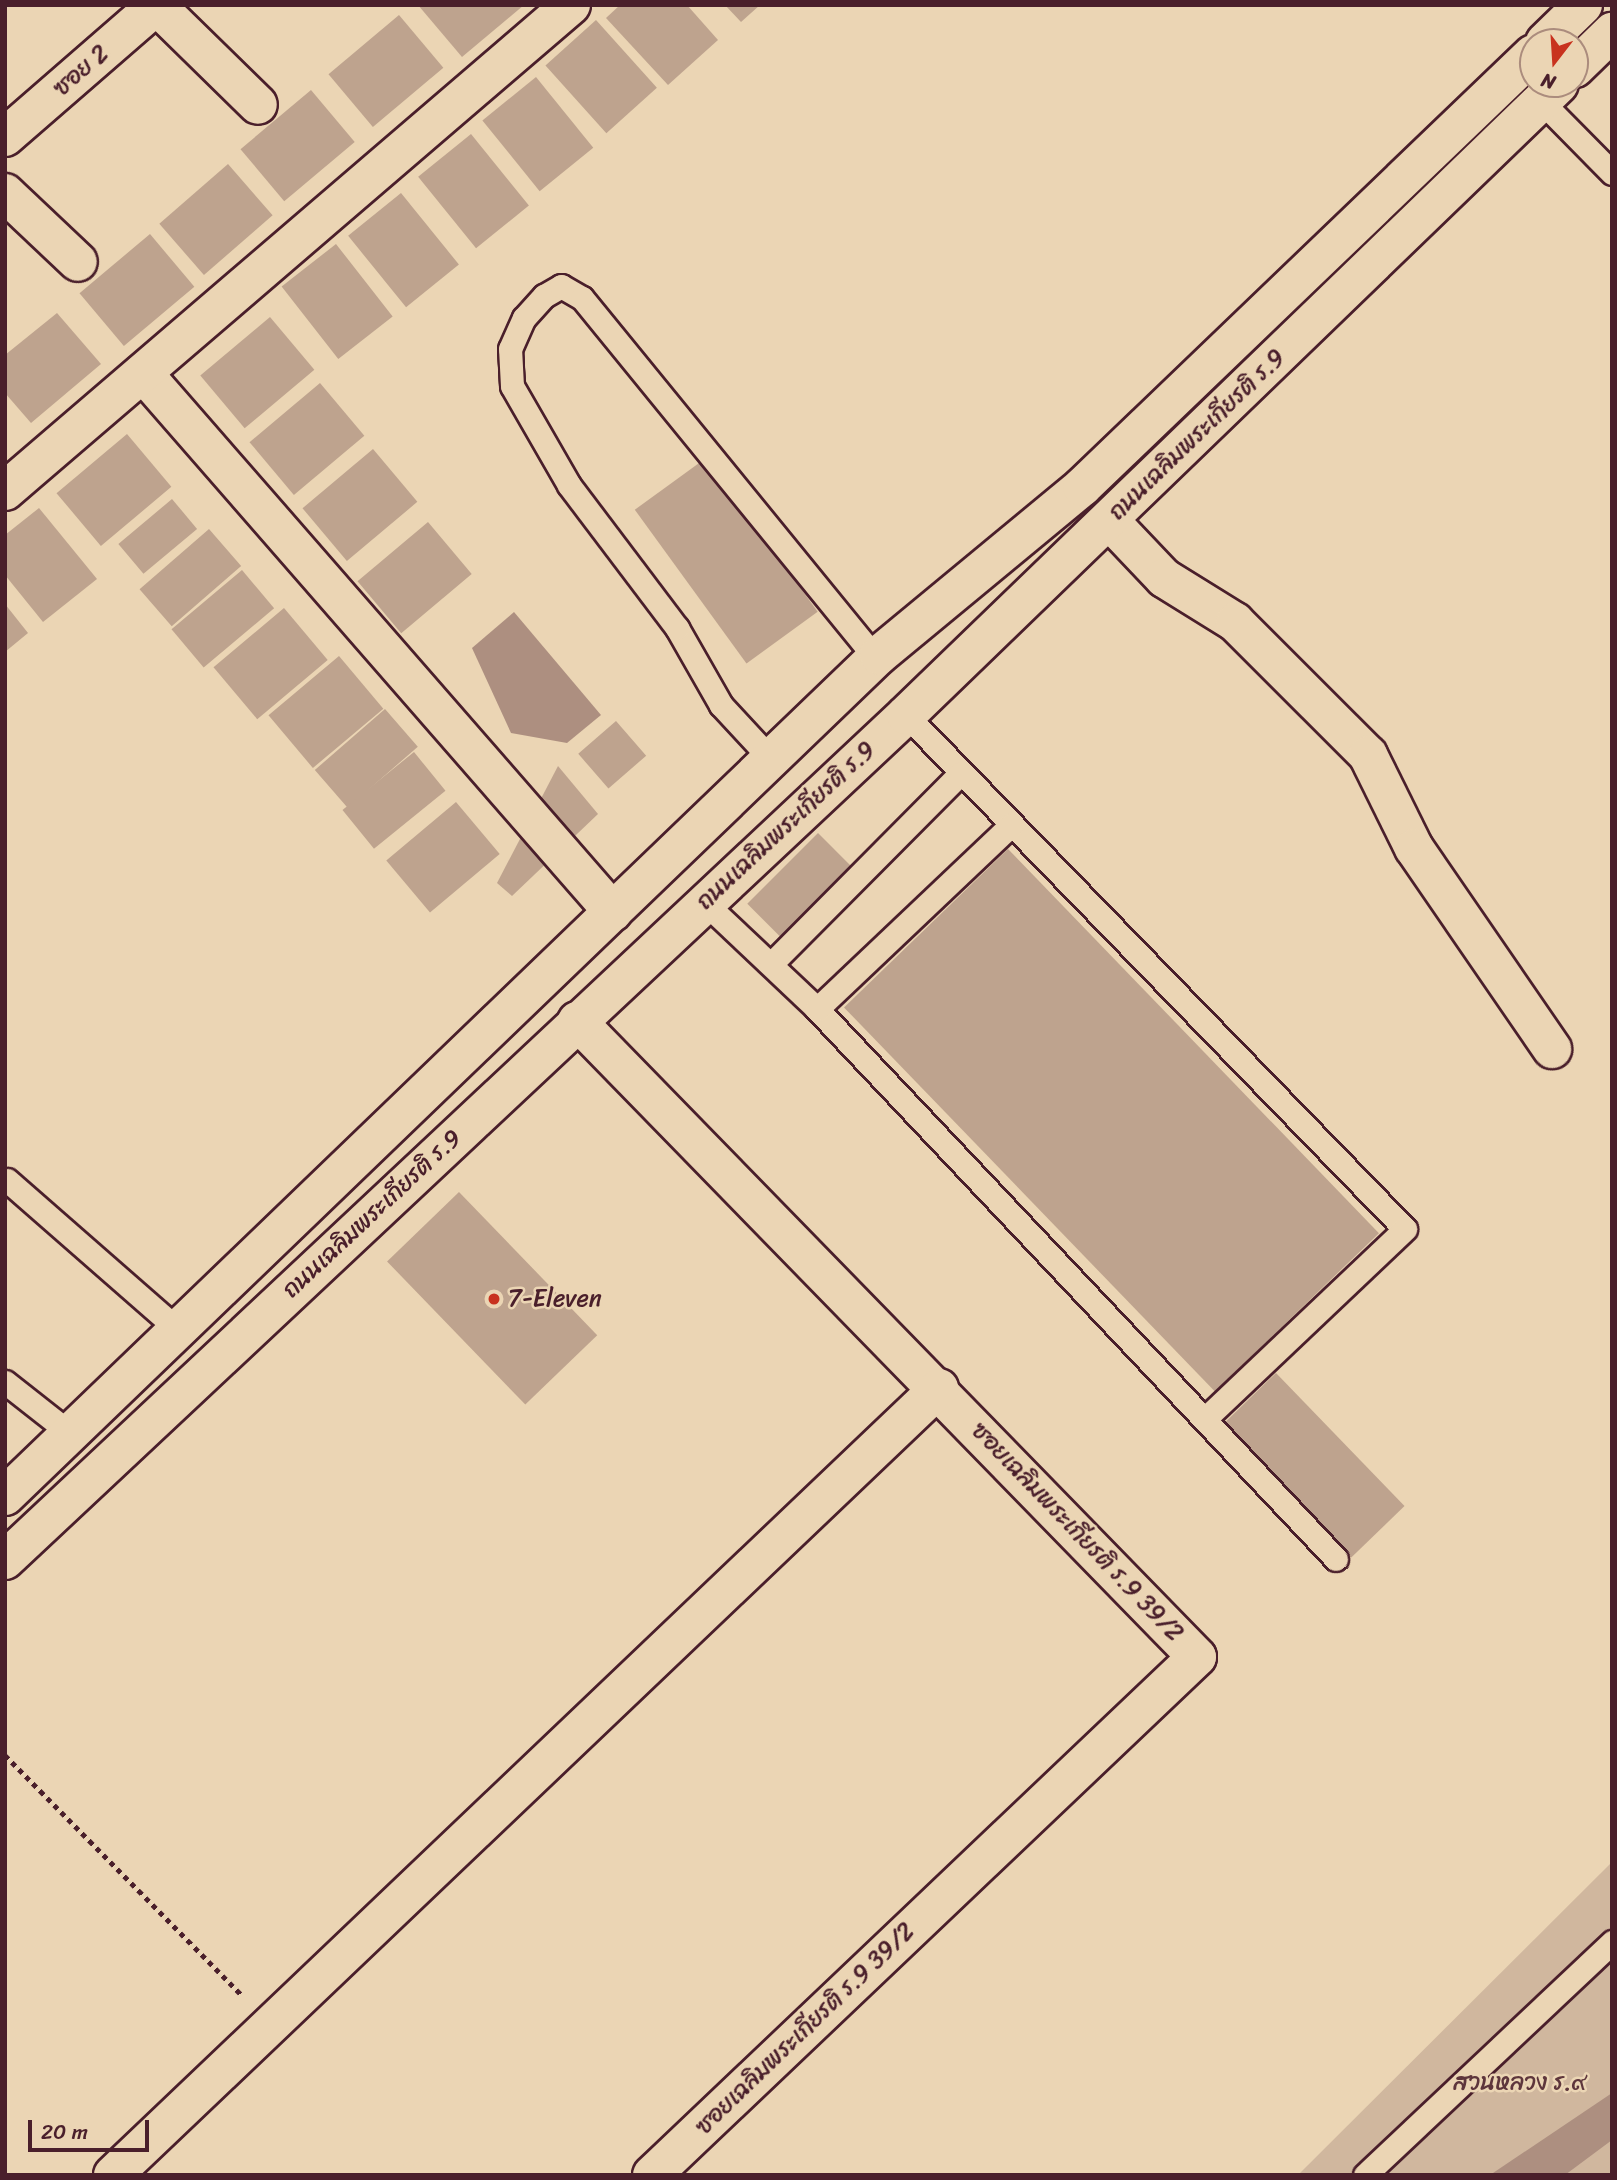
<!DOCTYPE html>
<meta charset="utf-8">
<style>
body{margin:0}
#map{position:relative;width:1617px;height:2180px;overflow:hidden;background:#ebd5b4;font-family:Sriracha,"Playpen Sans Thai",sans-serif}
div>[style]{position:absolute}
.green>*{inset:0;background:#d0b79e}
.water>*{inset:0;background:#ad8f80}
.building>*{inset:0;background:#bea38e;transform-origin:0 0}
.path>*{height:4.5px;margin-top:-2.25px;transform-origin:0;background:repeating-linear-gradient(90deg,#4a1f2b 0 5px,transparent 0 10px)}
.roads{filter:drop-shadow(2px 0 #4a1f2b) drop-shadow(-2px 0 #4a1f2b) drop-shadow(0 2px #4a1f2b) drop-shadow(0 -2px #4a1f2b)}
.lane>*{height:23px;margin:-11.5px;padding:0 11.5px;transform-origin:11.5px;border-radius:11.5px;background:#ebd5b4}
.street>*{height:38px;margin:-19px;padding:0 19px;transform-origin:19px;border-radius:19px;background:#ebd5b4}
.secondary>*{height:38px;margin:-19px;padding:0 19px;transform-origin:19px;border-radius:19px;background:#ebd5b4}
.dots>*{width:19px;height:19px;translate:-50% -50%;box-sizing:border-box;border:4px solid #ebd5b4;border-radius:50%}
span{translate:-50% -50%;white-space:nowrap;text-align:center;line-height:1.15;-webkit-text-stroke:5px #ebd5b4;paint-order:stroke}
.street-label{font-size:24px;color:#4a1f2b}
.poi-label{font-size:24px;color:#4a1f2b}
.left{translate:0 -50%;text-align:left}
.park-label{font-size:24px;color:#5e363c}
.frame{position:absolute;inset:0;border:7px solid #4a1f2b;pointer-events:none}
.north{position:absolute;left:1519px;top:28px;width:70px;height:70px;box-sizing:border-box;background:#ebd5b4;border:2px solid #ab8c7d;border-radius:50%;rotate:197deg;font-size:19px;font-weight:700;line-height:28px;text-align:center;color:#4a1f2b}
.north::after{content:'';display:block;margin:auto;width:24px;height:32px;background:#c8321e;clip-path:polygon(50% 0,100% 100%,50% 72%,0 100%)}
.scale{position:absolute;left:28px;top:2120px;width:121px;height:32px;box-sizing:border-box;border:4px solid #4a1f2b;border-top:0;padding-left:9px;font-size:21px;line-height:24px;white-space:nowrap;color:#4a1f2b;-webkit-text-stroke:5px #ebd5b4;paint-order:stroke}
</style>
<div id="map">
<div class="green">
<i style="clip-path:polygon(1612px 1862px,1612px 2175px,1298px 2175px)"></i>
</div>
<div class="water">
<i style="clip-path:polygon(514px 612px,601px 715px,567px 743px,511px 733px,472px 648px)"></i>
<i style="clip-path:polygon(1612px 2093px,1612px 2140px,1565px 2175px,1490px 2175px)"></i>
</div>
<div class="building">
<i style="clip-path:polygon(418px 5px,524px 5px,462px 57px)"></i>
<i style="clip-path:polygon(620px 5px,687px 5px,718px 40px,668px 85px,606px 18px)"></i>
<i style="clip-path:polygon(725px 5px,760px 5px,741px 22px)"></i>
<i style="left:399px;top:15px;width:69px;height:92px;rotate:50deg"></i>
<i style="left:596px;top:20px;width:91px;height:68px;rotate:48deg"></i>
<i style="left:536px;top:77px;width:91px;height:69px;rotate:51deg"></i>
<i style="left:311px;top:90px;width:68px;height:92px;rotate:50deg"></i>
<i style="left:471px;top:134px;width:92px;height:68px;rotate:51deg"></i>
<i style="left:228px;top:164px;width:68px;height:91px;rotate:49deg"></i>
<i style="left:401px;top:193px;width:92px;height:68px;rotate:51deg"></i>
<i style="left:150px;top:234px;width:69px;height:92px;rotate:50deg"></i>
<i style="left:336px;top:244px;width:92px;height:69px;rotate:52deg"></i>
<i style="clip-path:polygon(57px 313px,101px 364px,31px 423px,5px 393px,5px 355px)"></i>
<i style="left:270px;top:317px;width:69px;height:91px;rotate:50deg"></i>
<i style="left:320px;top:383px;width:69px;height:92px;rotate:50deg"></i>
<i style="left:127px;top:434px;width:69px;height:92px;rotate:50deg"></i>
<i style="left:373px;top:449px;width:69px;height:92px;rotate:50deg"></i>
<i style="left:706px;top:458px;width:190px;height:88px;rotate:54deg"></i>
<i style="left:172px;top:499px;width:39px;height:70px;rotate:50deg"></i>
<i style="clip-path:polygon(39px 508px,97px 579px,43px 622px,5px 575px,5px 535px)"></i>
<i style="left:428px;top:522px;width:68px;height:92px;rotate:50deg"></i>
<i style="left:209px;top:529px;width:49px;height:92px;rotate:49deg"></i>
<i style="left:242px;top:570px;width:50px;height:92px;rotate:50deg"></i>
<i style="clip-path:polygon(5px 604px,28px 633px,5px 652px)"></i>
<i style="left:284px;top:608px;width:68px;height:92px;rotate:50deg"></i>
<i style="left:339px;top:656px;width:69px;height:92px;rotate:50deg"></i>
<i style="left:385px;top:709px;width:50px;height:93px;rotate:49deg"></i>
<i style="left:616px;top:721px;width:46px;height:50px;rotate:49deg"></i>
<i style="left:414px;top:752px;width:50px;height:92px;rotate:51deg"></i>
<i style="clip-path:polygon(558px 766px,598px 814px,512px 896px,497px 883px)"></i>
<i style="left:456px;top:802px;width:68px;height:91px;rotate:50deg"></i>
<i style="left:818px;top:833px;width:48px;height:100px;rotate:45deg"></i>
<i style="left:1008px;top:849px;width:534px;height:228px;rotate:46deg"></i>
<i style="left:459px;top:1192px;width:199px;height:100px;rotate:46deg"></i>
<i style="left:1276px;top:1373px;width:185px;height:74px;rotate:46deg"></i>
</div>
<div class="path">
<i style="left:5px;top:1755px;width:339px;rotate:45.4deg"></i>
</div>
<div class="roads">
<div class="lane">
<i style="left:1541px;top:101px;width:101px;rotate:45.4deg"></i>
<i style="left:906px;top:715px;width:716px;rotate:45.85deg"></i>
<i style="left:1405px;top:1229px;width:276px;rotate:136.5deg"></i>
<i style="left:771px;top:759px;width:74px;rotate:-132.8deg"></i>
<i style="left:721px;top:705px;width:89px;rotate:-119.7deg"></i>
<i style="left:677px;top:628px;width:179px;rotate:-127.1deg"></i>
<i style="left:569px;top:485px;width:114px;rotate:-119.9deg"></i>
<i style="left:512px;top:386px;width:37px;rotate:-93deg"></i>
<i style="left:510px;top:349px;width:34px;rotate:-66deg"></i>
<i style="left:524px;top:318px;width:30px;rotate:-48deg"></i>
<i style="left:544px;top:296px;width:20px;rotate:-30deg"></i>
<i style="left:561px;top:286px;width:24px;rotate:30deg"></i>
<i style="left:582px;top:298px;width:448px;rotate:50.8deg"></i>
<i style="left:704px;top:902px;width:156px;rotate:43.4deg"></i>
<i style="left:817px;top:1009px;width:756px;rotate:46.66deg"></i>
<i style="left:771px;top:964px;width:268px;rotate:-45.2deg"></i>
<i style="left:817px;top:1009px;width:267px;rotate:-43.5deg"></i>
<i style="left:7px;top:1180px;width:226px;rotate:41.2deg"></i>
<i style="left:5px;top:1382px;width:84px;rotate:38.2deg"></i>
<i style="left:1365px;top:2175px;width:340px;rotate:-43.3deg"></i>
</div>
<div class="street">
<i style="left:157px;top:6px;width:141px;rotate:44.4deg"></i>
<i style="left:5px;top:137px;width:201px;rotate:-41deg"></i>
<i style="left:5px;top:193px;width:100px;rotate:43.4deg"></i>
<i style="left:143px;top:373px;width:715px;rotate:48.91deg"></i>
<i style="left:5px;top:491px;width:746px;rotate:-40.65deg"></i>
<i style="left:1109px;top:520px;width:80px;rotate:46.5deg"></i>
<i style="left:1164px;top:578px;width:84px;rotate:31.8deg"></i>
<i style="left:1235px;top:622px;width:188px;rotate:45deg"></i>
<i style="left:1368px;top:755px;width:104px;rotate:63.7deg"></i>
<i style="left:1414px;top:848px;width:244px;rotate:55.5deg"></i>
<i style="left:577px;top:1021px;width:888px;rotate:45.73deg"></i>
<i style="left:1197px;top:1657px;width:752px;rotate:136.45deg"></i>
<i style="left:113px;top:2175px;width:1141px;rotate:-43.61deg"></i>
</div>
<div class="secondary">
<i style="left:1545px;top:42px;width:53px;rotate:-44.2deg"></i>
<i style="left:1575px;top:68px;width:52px;rotate:-44.2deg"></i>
<i style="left:5px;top:1496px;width:1213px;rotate:-43.9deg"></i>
<i style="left:879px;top:655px;width:264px;rotate:-39.6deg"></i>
<i style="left:1082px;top:487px;width:625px;rotate:-43.83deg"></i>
<i style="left:5px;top:1560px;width:1235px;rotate:-43.16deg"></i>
<i style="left:906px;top:715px;width:908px;rotate:-44.02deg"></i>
</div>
</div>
<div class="dots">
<i style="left:494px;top:1299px;background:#c8321e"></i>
</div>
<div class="street-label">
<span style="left:81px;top:71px;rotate:-41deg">ซอย 2</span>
<span style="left:1197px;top:435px;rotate:-44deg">ถนนเฉลิมพระเกียรติ ร.9</span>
<span style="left:786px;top:826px;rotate:-43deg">ถนนเฉลิมพระเกียรติ ร.9</span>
<span style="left:372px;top:1214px;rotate:-43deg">ถนนเฉลิมพระเกียรติ ร.9</span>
<span style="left:1077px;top:1532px;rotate:46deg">ซอยเฉลิมพระเกียรติ ร.9 39/2</span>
<span style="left:805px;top:2029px;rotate:-44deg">ซอยเฉลิมพระเกียรติ ร.9 39/2</span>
</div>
<div class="poi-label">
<span class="left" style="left:508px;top:1299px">7-Eleven</span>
</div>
<div class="park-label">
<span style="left:1520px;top:2083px">สวนหลวง ร.๙</span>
</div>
<div class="frame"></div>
<div class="north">N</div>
<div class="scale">20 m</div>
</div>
